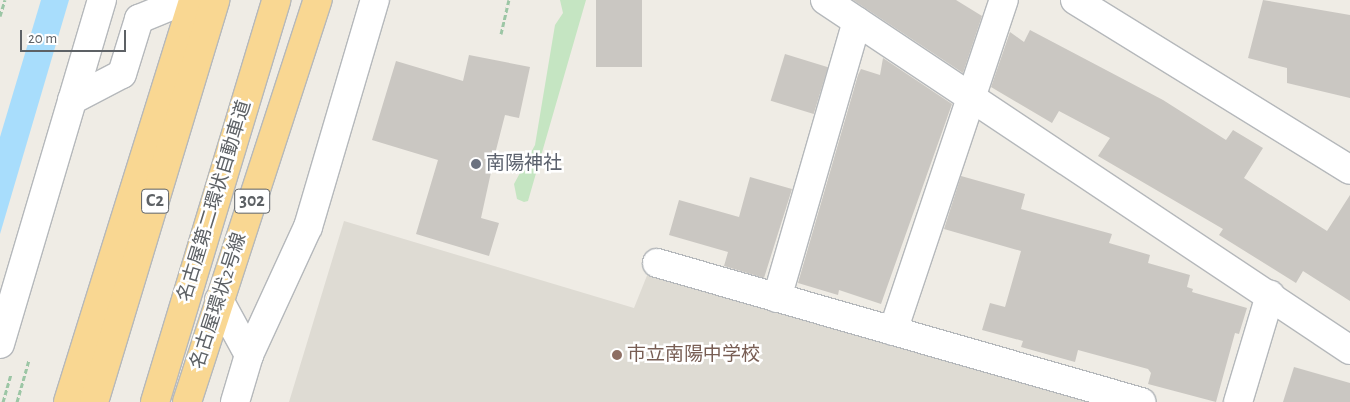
<!DOCTYPE html>
<meta charset="utf-8">
<style>
body{margin:0}
#map{position:relative;width:1350px;height:402px;overflow:hidden;background:#efece5;font-family:"Alegreya Sans","Noto Sans JP",sans-serif}
div>[style]{position:absolute}
.education>*{inset:0;background:#dedbd3}
.green>*{inset:0;background:#c5e5c2}
.water>*{inset:0;background:#a8ddfc}
.building>*{inset:0;background:#cac7c2;transform-origin:0 0}
.path>*{height:3px;margin-top:-1.5px;transform-origin:0;background:repeating-linear-gradient(90deg,#9cc6a5 0 5px,transparent 0 7.5px)}
.roads{filter:drop-shadow(1px 0 #b5b8bb) drop-shadow(-1px 0 #b5b8bb) drop-shadow(0 1px #b5b8bb) drop-shadow(0 -1px #b5b8bb)}
.minor>*{height:28px;margin:-14px;padding:0 14px;transform-origin:14px;border-radius:14px;background:#fff}
.highway>*{height:28px;margin:-14px;padding:0 14px;transform-origin:14px;border-radius:14px;background:#f9d792}
.dots>*{width:14px;height:14px;translate:-50% -50%;box-sizing:border-box;border:2px solid #fff;border-radius:50%}
span{translate:-50% -50%;white-space:nowrap;text-align:center;line-height:1.15;-webkit-text-stroke:5px #fff;paint-order:stroke}
.shield-label span{padding:1px 4px;background:#fff;border:1px solid;border-radius:4px;-webkit-text-stroke-width:0}
.shield-label{font-size:18px;color:#5d6165;font-weight:700}
.worship-label{font-size:19px;color:#5b616d}
.left{translate:0 -50%;text-align:left}
.street-label{font-size:19px;color:#5d6165}
.education-label{font-size:19px;color:#785e54}
.scale{position:absolute;left:20px;top:30px;width:106px;height:22px;box-sizing:border-box;border:2px solid #5d6165;border-top:0;padding-left:6px;font-size:15px;line-height:18px;white-space:nowrap;color:#5d6165;-webkit-text-stroke:4px #fff;paint-order:stroke}
</style>
<div id="map">
<div class="education">
<i style="clip-path:polygon(344px 221px,634px 308px,648px 273px,1092px 402px,289px 402px)"></i>
</div>
<div class="green">
<i style="clip-path:polygon(560px 0,586px 0,528px 201px,524px 202px,517px 199px,514px 184px,535px 145px,555px 25px,563px 13px)"></i>
</div>
<div class="water">
<i style="clip-path:polygon(41px 0,69px 0,0 234px,0 137px)"></i>
</div>
<div class="building">
<i style="left:596px;top:0;width:46px;height:67px"></i>
<i style="clip-path:polygon(853px 0,956px 0,982px 16px,963px 73px)"></i>
<i style="clip-path:polygon(1263px 0,1350px 15px,1350px 98px,1287px 83px,1287px 68px,1248px 58px)"></i>
<i style="clip-path:polygon(1030px 30px,1163px 100px,1226px 140px,1233px 130px,1263px 148px,1244px 178px,1327px 231px,1350px 195px,1350px 301px,1303px 271px,1296px 283px,1219px 235px,1223px 229px,1098px 156px,1110px 138px,1059px 111px,1052px 123px,991px 87px,1010px 32px,1024px 42px)"></i>
<i style="left:785px;top:54px;width:45px;height:49px;rotate:17deg"></i>
<i style="clip-path:polygon(469px 55px,530px 67px,519px 118px,505px 115px,495px 154px,481px 218px,499px 223px,489px 256px,416px 234px,438px 160px,372px 140px,396px 61px,463px 81px)"></i>
<i style="clip-path:polygon(883px 58px,952px 104px,881px 304px,839px 290px,838px 295px,798px 283px,858px 75px,861px 69px,880px 75px)"></i>
<i style="clip-path:polygon(961px 176px,1025px 194px,1021px 209px,1112px 234px,1109px 243px,1150px 255px,1148px 263px,1190px 275px,1187px 287px,1193px 289px,1192px 292px,1247px 308px,1239px 334px,1235px 333px,1216px 402px,1148px 384px,1151px 373px,1148px 369px,1078px 350px,1075px 362px,1021px 347px,1023px 341px,982px 330px,990px 303px,1005px 307px,1021px 251px,944px 229px)"></i>
<i style="clip-path:polygon(750px 177px,792px 189px,764px 278px,724px 266px,728px 252px,669px 235px,679px 200px,739px 217px)"></i>
<i style="clip-path:polygon(1294px 367px,1350px 383px,1350px 402px,1283px 402px)"></i>
</div>
<div class="path">
<i style="left:0;top:16px;width:17px;rotate:-73deg"></i>
<i style="left:501px;top:34px;width:35px;rotate:-77deg"></i>
<i style="left:3px;top:402px;width:29px;rotate:-74deg"></i>
<i style="left:17px;top:402px;width:44px;rotate:-74.1deg"></i>
</div>
<div class="roads">
<div class="minor">
<i style="left:825px;top:0;width:631px;rotate:33.69deg"></i>
<i style="left:1075px;top:0;width:323px;rotate:31.7deg"></i>
<i style="left:72px;top:100px;width:56px;rotate:-27.5deg"></i>
<i style="left:122px;top:74px;width:58px;rotate:-72.8deg"></i>
<i style="left:139px;top:19px;width:50px;rotate:-22.4deg"></i>
<i style="left:657px;top:263px;width:504px;rotate:16.02deg"></i>
<i style="left:777px;top:298px;width:288px;rotate:-73.9deg"></i>
<i style="left:219px;top:300px;width:63px;rotate:61.4deg"></i>
<i style="left:893px;top:331px;width:349px;rotate:-71.5deg"></i>
<i style="left:0;top:344px;width:359px;rotate:-73.5deg"></i>
<i style="left:235px;top:402px;width:49px;rotate:-73.4deg"></i>
<i style="left:249px;top:355px;width:141px;rotate:-65.3deg"></i>
<i style="left:308px;top:227px;width:237px;rotate:-73.6deg"></i>
<i style="left:1238px;top:402px;width:112px;rotate:-73.3deg"></i>
</div>
<div class="highway">
<i style="left:68px;top:402px;width:421px;rotate:-72.7deg"></i>
<i style="left:94px;top:402px;width:420px;rotate:-73.2deg"></i>
<i style="left:155px;top:402px;width:420px;rotate:-73.2deg"></i>
<i style="left:187px;top:402px;width:423px;rotate:-72deg"></i>
</div>
</div>
<div class="dots">
<i style="left:476px;top:164px;background:#6b7280"></i>
<i style="left:617px;top:355px;background:#8d6e63"></i>
</div>
<div class="shield-label">
<span style="left:155px;top:201px">C2</span>
<span style="left:252px;top:201px">302</span>
</div>
<div class="worship-label">
<span class="left" style="left:486px;top:164px">南陽神社</span>
</div>
<div class="street-label">
<span style="left:215px;top:201px;rotate:-73deg">名古屋第二環状自動車道</span>
<span style="left:219px;top:301px;rotate:-72deg">名古屋環状2号線</span>
</div>
<div class="education-label">
<span class="left" style="left:627px;top:355px">市立南陽中学校</span>
</div>
<div class="scale">20 m</div>
</div>
